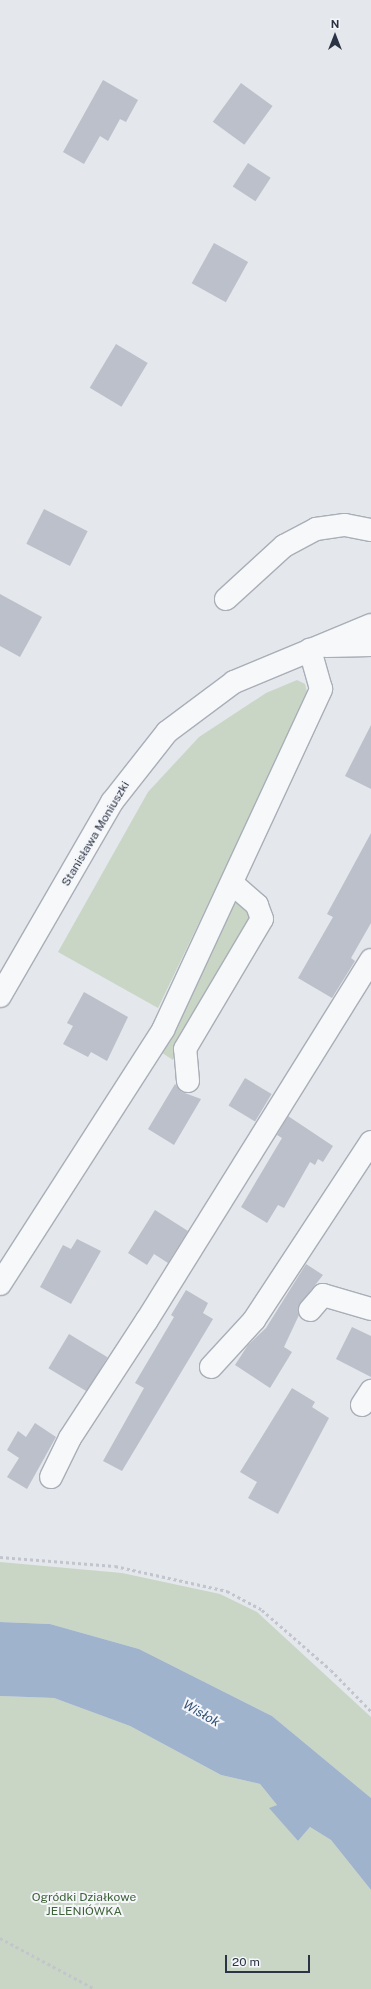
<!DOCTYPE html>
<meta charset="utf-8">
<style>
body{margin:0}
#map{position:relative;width:371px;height:1989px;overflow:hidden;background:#e4e7ec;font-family:"Public Sans",sans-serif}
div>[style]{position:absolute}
.green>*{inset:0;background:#c9d6c5}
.water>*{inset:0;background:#9fb4cc}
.building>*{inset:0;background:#bbc0ca;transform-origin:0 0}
.path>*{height:2.5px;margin-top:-1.25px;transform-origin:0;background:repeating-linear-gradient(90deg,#c2c5cb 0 3px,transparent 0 6px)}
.roads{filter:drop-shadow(1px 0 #a9aeb7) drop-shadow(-1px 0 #a9aeb7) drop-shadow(0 1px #a9aeb7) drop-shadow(0 -1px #a9aeb7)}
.minor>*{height:22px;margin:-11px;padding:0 11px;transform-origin:11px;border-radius:11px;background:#f7f8fa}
span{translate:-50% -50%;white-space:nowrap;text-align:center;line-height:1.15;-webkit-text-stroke:4px #f4f6f9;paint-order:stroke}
.street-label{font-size:12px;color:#2b3445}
.park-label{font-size:12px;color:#3f6138}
.water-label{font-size:13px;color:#34527a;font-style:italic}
.north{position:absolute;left:315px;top:16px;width:40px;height:40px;-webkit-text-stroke:3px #f4f6f9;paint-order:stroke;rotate:0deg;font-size:11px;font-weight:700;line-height:16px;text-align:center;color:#2b3445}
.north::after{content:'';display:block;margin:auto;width:14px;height:18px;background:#2b3445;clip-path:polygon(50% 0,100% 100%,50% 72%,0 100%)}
.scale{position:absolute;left:225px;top:1955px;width:85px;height:18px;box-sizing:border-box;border:2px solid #2b3445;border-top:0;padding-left:5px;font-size:12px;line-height:14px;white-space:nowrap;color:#2b3445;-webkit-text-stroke:3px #f4f6f9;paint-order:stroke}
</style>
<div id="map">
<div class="green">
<i style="clip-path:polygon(297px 680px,305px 684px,308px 696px,158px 1008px,58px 952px,148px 792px,199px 737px,266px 693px)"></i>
<i style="clip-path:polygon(233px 899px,251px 912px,254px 921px,173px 1060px,159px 1051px)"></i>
<i style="clip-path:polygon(0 1562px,122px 1573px,220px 1594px,257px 1612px,371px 1717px,371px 1798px,272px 1716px,139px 1649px,50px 1624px,0 1622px)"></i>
<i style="clip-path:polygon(0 1696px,54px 1698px,130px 1726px,221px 1775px,260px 1784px,277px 1805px,270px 1808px,298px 1841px,310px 1827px,331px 1840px,371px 1890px,371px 1989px,0 1989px)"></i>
</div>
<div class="water">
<i style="clip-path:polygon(0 1622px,50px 1624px,139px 1649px,272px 1716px,371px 1798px,371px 1890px,331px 1840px,310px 1827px,298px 1841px,269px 1808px,277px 1805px,260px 1784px,221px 1775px,130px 1726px,54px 1698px,0 1696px)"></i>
</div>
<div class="building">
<i style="clip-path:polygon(103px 80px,138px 100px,126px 122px,120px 119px,108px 141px,100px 136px,84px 164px,63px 152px)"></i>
<i style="left:241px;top:83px;width:39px;height:48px;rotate:36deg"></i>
<i style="left:248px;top:163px;width:27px;height:28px;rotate:33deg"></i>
<i style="left:214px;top:243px;width:39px;height:46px;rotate:29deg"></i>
<i style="left:116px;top:344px;width:37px;height:51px;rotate:31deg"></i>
<i style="left:44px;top:509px;width:49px;height:39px;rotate:27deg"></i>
<i style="clip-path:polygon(0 594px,42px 617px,20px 657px,0 646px)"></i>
<i style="clip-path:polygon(371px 725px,371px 789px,345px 776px)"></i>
<i style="clip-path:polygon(371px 833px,371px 923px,351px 958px,355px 961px,332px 998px,298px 978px,333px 917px,327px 914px)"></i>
<i style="clip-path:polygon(84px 992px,128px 1017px,107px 1061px,91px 1052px,88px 1057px,63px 1044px,73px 1026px,67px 1023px)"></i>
<i style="left:245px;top:1078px;width:31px;height:32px;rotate:31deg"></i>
<i style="clip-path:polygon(175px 1084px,182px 1092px,201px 1099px,174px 1145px,148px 1129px)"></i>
<i style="clip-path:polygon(288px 1116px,333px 1146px,323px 1162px,318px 1159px,315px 1165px,310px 1162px,284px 1208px,278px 1205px,267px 1223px,241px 1207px,282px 1138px,277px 1135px)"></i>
<i style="clip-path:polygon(155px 1210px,188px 1231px,168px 1263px,154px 1254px,147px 1265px,128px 1253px)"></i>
<i style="clip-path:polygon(77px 1239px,101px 1251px,71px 1304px,40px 1287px,63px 1245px,71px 1249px)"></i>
<i style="clip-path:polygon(306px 1264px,323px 1275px,298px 1307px,299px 1315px,284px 1347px,292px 1352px,270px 1388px,235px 1365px,248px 1345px,266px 1328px)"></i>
<i style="clip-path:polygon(186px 1290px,208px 1303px,203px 1313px,213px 1319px,122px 1471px,103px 1461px,144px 1388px,135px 1383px,174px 1317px,171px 1315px)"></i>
<i style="clip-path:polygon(352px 1327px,371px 1336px,371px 1377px,336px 1359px)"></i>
<i style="left:69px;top:1334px;width:45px;height:40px;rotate:31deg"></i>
<i style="clip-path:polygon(292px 1388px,315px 1402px,312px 1407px,329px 1418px,278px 1514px,248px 1498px,257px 1482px,240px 1472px)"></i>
<i style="clip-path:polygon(35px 1423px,56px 1437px,27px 1489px,7px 1477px,19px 1458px,7px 1450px,18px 1431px,26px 1437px)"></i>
</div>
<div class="path">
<i style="left:0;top:1557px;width:115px;rotate:4.5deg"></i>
<i style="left:115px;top:1566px;width:115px;rotate:12.6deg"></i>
<i style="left:227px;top:1591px;width:40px;rotate:28deg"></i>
<i style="left:262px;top:1610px;width:91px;rotate:41deg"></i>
<i style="left:331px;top:1670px;width:57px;rotate:45.7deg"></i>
<i style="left:0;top:1938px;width:108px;rotate:28.2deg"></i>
</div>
<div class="roads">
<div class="minor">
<i style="left:226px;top:599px;width:79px;rotate:-42.4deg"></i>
<i style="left:284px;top:546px;width:36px;rotate:-28deg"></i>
<i style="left:316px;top:529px;width:29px;rotate:-8deg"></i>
<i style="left:345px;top:525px;width:26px;rotate:11deg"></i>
<i style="left:326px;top:646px;width:45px;rotate:-1.3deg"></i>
<i style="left:0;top:996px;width:224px;rotate:-60deg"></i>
<i style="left:112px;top:802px;width:89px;rotate:-51.8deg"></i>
<i style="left:167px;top:732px;width:84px;rotate:-36.7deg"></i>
<i style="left:234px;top:682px;width:148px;rotate:-22.6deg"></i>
<i style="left:188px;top:1081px;width:32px;rotate:-95deg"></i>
<i style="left:185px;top:1049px;width:151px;rotate:-59.4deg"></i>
<i style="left:262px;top:919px;width:15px;rotate:-110deg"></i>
<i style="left:257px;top:905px;width:33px;rotate:-139deg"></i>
<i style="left:0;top:1284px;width:302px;rotate:-57.3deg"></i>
<i style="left:163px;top:1030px;width:376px;rotate:-65.1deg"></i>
<i style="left:321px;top:689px;width:41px;rotate:-105.8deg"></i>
<i style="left:310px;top:1310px;width:20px;rotate:-49deg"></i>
<i style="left:323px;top:1295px;width:50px;rotate:16.3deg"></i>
<i style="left:211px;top:1367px;width:64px;rotate:-47.5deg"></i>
<i style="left:254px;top:1320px;width:213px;rotate:-56.7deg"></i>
<i style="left:362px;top:1405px;width:17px;rotate:-57deg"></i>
<i style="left:51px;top:1477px;width:43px;rotate:-64deg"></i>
<i style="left:70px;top:1438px;width:141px;rotate:-56.9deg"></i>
<i style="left:147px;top:1320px;width:424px;rotate:-58.1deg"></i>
</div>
</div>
<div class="street-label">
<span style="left:96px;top:834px;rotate:-59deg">Stanisława Moniuszki</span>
</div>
<div class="park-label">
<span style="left:84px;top:1905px">Ogródki Działkowe<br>JELENIÓWKA</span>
</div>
<div class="water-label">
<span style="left:201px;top:1714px;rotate:30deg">Wisłok</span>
</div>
<div class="north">N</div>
<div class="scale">20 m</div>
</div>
